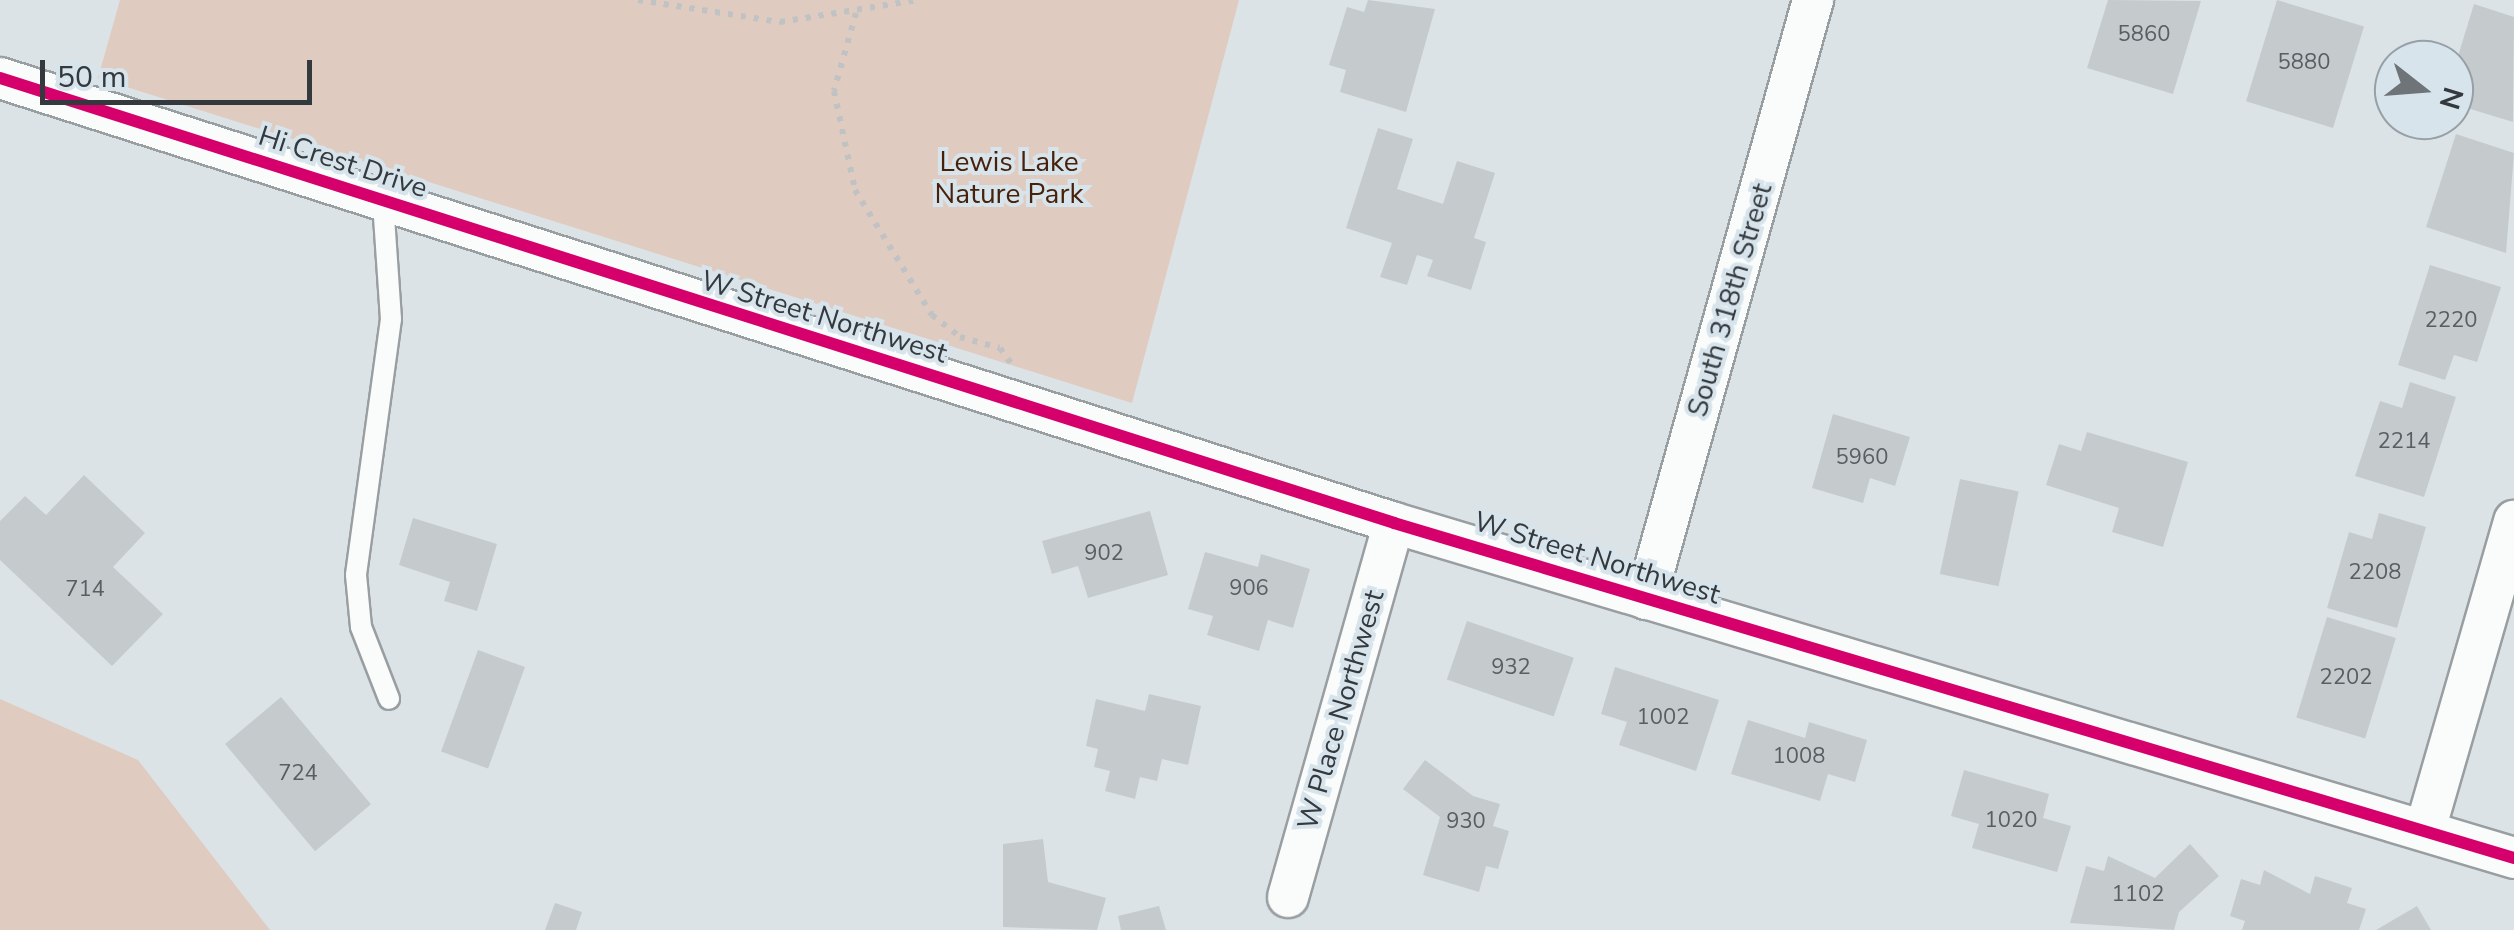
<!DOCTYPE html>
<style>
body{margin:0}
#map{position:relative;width:2514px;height:930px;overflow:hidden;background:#dce3e7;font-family:"Nunito Sans",sans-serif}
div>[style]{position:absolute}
.green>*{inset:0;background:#dfcbc0}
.building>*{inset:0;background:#c5cacd;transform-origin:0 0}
.path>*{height:6px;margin-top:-3px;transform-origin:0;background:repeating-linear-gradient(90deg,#c0c2c4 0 5px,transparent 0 13px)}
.roads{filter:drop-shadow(2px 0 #999ea1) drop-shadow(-2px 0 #999ea1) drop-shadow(0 2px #999ea1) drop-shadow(0 -2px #999ea1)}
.lane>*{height:20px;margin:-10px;padding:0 10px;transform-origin:10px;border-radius:10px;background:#fafbfb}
.street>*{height:40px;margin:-20px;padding:0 20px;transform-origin:20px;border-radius:20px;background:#fafbfb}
.cycleway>*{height:12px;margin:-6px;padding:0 6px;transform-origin:6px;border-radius:6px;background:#d6006c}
span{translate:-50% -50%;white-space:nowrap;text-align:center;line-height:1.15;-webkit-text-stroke:8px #d7e4ec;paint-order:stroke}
.number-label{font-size:22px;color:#595e62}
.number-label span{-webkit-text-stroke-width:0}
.street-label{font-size:28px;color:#34393d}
.park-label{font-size:28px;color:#48210a}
.north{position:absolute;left:2374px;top:40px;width:100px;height:100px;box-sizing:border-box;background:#d7e4ec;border:2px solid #96a0a6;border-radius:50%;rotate:107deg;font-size:28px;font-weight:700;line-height:40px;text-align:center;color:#34393d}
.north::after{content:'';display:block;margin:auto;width:35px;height:45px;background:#6f7478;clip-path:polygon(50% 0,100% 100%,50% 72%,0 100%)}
.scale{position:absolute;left:40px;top:60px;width:272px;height:45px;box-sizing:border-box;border:5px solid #34393d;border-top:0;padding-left:12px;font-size:30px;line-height:35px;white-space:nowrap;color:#34393d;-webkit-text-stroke:8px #d7e4ec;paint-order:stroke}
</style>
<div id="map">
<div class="green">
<i style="clip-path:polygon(120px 0,1239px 0,1132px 403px,98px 78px)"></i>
<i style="clip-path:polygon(0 699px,138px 760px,270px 930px,0 930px)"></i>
</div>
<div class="building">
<i style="clip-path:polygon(1368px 0,1435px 9px,1406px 112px,1340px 92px,1346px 70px,1329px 65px,1347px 7px,1364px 12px)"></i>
<i style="clip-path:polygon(2108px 0,2201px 1px,2173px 94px,2087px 68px)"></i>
<i style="left:2277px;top:0;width:91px;height:106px;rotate:17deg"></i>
<i style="clip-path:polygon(2474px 4px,2514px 17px,2513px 122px,2454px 104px,2454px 69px)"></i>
<i style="clip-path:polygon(1378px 128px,1413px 139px,1397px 189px,1443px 204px,1457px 161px,1495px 173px,1474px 238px,1486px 242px,1471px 290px,1427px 276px,1433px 260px,1417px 255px,1407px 285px,1380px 277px,1392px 243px,1346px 228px)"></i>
<i style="clip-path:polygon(2456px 134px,2514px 153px,2506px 253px,2426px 227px)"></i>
<i style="clip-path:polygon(2430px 265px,2501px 287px,2477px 362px,2454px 355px,2445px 380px,2398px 365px)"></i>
<i style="clip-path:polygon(2410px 382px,2456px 397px,2424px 497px,2355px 476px,2380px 401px,2402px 408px)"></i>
<i style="clip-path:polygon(1833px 414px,1910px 437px,1895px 486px,1870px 478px,1863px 503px,1812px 488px)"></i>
<i style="clip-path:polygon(2087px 432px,2188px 462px,2163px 547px,2112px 532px,2119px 508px,2046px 485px,2059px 444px,2081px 451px)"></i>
<i style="clip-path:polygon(84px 475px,145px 533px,113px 567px,163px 614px,112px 666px,0 560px,0 521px,25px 496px,46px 515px)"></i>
<i style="left:1960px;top:479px;width:60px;height:97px;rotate:12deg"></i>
<i style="clip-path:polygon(1150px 511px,1168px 575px,1088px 598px,1078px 566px,1052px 574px,1042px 541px)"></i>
<i style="clip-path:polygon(2379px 513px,2426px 527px,2397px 628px,2327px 608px,2349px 532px,2372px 539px)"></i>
<i style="clip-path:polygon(413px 518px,497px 544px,477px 611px,444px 601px,450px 582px,399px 565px)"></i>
<i style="clip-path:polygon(1205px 552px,1258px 567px,1261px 554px,1310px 569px,1293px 628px,1268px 620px,1259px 651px,1207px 635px,1213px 616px,1188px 609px)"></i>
<i style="left:2327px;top:617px;width:72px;height:105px;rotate:17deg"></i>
<i style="left:1467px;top:621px;width:113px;height:62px;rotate:19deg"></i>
<i style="left:478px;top:650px;width:50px;height:108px;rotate:20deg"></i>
<i style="clip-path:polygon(1615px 667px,1719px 700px,1696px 771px,1619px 745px,1627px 722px,1601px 714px)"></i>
<i style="clip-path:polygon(1149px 694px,1201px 706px,1188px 765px,1162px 759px,1157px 781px,1140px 777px,1135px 799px,1105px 791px,1110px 771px,1094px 767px,1098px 749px,1086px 746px,1096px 699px,1145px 711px)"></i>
<i style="left:281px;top:697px;width:140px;height:73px;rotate:50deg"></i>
<i style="clip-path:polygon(1748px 720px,1805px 738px,1809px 722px,1867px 740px,1855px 782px,1828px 774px,1820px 801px,1731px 774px)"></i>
<i style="clip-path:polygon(1425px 760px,1473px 796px,1500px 804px,1493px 826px,1509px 831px,1498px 869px,1486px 866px,1479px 892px,1423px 875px,1440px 817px,1403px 789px)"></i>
<i style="clip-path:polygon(1964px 770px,2049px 794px,2043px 818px,2071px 826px,2057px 872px,1972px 848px,1979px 824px,1951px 816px)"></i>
<i style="clip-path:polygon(1043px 839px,1048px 882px,1106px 898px,1097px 930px,1003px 927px,1003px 844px)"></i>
<i style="clip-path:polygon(2190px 844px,2219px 876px,2179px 912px,2174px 930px,2070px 923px,2086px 866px,2104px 871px,2108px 856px,2155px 878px)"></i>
<i style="clip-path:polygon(2264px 870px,2310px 894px,2315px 876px,2352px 888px,2347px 903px,2366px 909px,2359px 930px,2242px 930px,2245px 921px,2230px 916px,2241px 879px,2260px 885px)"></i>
<i style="clip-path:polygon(555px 903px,582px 912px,576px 930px,545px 930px)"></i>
<i style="clip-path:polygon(1159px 906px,1166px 930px,1121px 930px,1118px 916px)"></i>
<i style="clip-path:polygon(2417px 906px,2431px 930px,2376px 930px)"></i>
</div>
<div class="path">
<i style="left:638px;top:0;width:144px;rotate:8.8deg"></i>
<i style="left:780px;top:22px;width:139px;rotate:-9.1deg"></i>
<i style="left:856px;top:13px;width:81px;rotate:105.8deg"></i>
<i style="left:834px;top:91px;width:101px;rotate:78deg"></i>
<i style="left:855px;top:190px;width:147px;rotate:58.4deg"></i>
<i style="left:932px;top:315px;width:36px;rotate:38deg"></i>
<i style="left:960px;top:337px;width:41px;rotate:15.4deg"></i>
<i style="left:1000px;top:348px;width:19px;rotate:54deg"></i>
</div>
<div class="roads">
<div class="lane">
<i style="left:383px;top:202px;width:117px;rotate:86.1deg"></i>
<i style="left:391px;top:319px;width:258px;rotate:97.8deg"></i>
<i style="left:356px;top:575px;width:52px;rotate:84.5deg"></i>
<i style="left:361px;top:627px;width:77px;rotate:68.7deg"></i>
</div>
<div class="street">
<i style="left:0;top:78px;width:1463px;rotate:17.7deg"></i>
<i style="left:1394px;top:523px;width:1169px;rotate:16.65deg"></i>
<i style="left:1646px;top:599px;width:622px;rotate:-74.42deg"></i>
<i style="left:2425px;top:830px;width:322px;rotate:-73.9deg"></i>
<i style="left:1288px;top:897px;width:389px;rotate:-74.2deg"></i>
</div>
</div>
<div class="cycleway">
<i style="left:0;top:78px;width:1463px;rotate:17.7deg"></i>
<i style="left:1394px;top:523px;width:1169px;rotate:16.65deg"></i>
</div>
<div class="number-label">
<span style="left:2144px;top:35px">5860</span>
<span style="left:2304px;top:63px">5880</span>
<span style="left:2451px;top:321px">2220</span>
<span style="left:2404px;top:442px">2214</span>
<span style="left:1862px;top:458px">5960</span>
<span style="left:1104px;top:554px">902</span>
<span style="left:2375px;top:573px">2208</span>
<span style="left:1249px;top:589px">906</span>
<span style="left:85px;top:590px">714</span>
<span style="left:1511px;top:668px">932</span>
<span style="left:2346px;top:678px">2202</span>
<span style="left:1663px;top:718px">1002</span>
<span style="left:1799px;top:757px">1008</span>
<span style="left:298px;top:774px">724</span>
<span style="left:2011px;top:821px">1020</span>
<span style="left:1466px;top:822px">930</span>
<span style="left:2138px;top:895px">1102</span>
</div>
<div class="street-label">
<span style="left:343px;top:162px;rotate:18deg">Hi Crest Drive</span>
<span style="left:1730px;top:300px;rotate:-74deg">South 318th Street</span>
<span style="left:824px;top:317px;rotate:17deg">W Street Northwest</span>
<span style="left:1597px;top:558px;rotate:17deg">W Street Northwest</span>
<span style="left:1341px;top:710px;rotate:-74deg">W Place Northwest</span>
</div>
<div class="park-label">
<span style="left:1009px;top:178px">Lewis Lake<br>Nature Park</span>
</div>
<div class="north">N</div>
<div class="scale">50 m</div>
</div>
